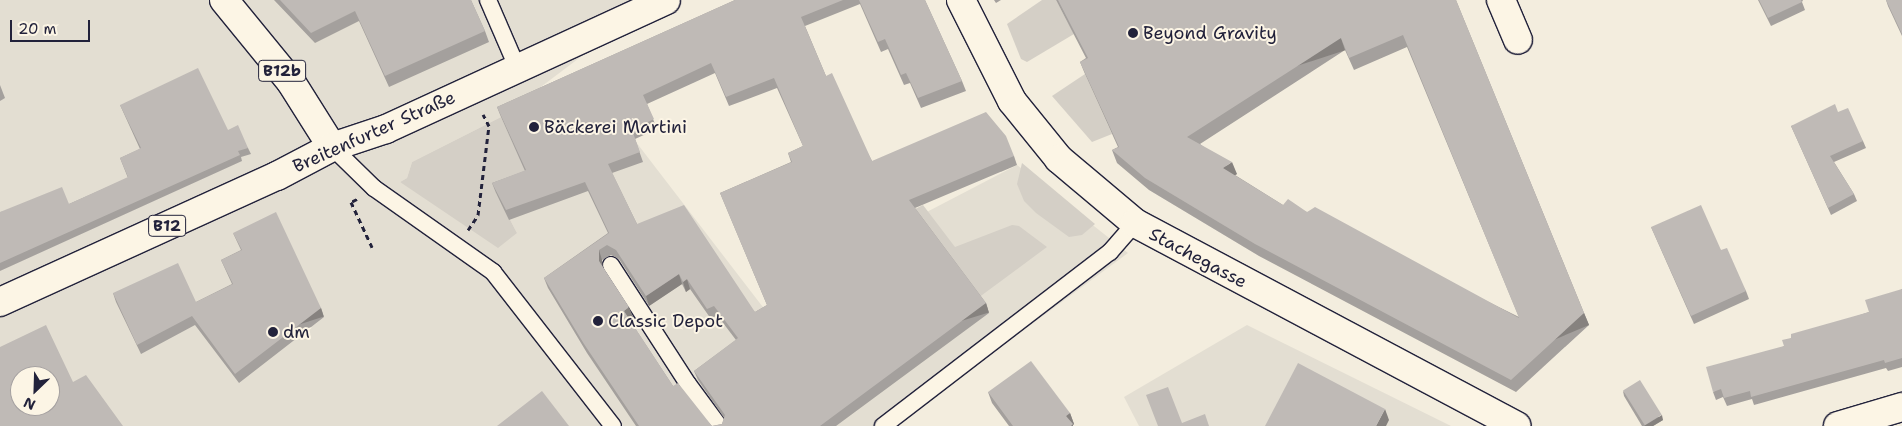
<!DOCTYPE html>
<meta charset="utf-8">
<style>
body{margin:0}
#map{position:relative;width:1902px;height:426px;overflow:hidden;background:#f3edde;font-family:"Shantell Sans",sans-serif}
div>[style]{position:absolute}
.built>*{inset:0;background:#e3ded2}
.green>*{inset:0;background:#d4cfc6}
.path>*{height:3px;margin-top:-1.5px;transform-origin:0;background:repeating-linear-gradient(90deg,#22223b 0 5px,transparent 0 9px)}
.roads{filter:drop-shadow(1px 0 #22223b) drop-shadow(-1px 0 #22223b) drop-shadow(0 1px #22223b) drop-shadow(0 -1px #22223b)}
.lane>*{height:16px;margin:-8px;padding:0 8px;transform-origin:8px;border-radius:8px;background:#fcf5e5}
.street>*{height:28px;margin:-14px;padding:0 14px;transform-origin:14px;border-radius:14px;background:#fcf5e5}
.primary>*{height:28px;margin:-14px;padding:0 14px;transform-origin:14px;border-radius:14px;background:#fcf5e5}
.wall>*{inset:0;background:#a4a09d}
.shaded-wall>*{inset:0;background:#86827f;transform-origin:0 0}
.building>*{inset:0;background:#bfbab6;transform-origin:0 0}
.dots>*{width:14px;height:14px;translate:-50% -50%;box-sizing:border-box;border:2px solid #fcf5e5;border-radius:50%}
span{translate:-50% -50%;white-space:nowrap;text-align:center;line-height:1.15;-webkit-text-stroke:4px #fcf5e5;paint-order:stroke}
.shield-label span{padding:1px 4px;background:#fcf5e5;border:1px solid;border-radius:4px;-webkit-text-stroke-width:0}
.shield-label{font-size:16px;color:#22223b;font-weight:700}
.poi-label{font-size:18px;color:#22223b}
.left{translate:0 -50%;text-align:left}
.street-label{font-size:18px;color:#22223b}
.north{position:absolute;left:10px;top:366px;width:50px;height:50px;box-sizing:border-box;background:#fcf5e5;border:1px solid #a5a1a1;border-radius:50%;rotate:204deg;font-size:14px;font-weight:700;line-height:20px;text-align:center;color:#22223b}
.north::after{content:'';display:block;margin:auto;width:18px;height:22px;background:#22223b;clip-path:polygon(50% 0,100% 100%,50% 72%,0 100%)}
.scale{position:absolute;left:10px;top:20px;width:80px;height:22px;box-sizing:border-box;border:2px solid #22223b;border-top:0;padding-left:6px;font-size:15px;line-height:18px;white-space:nowrap;color:#22223b;-webkit-text-stroke:4px #fcf5e5;paint-order:stroke}
</style>
<div id="map">
<div class="built">
<i style="clip-path:polygon(evenodd,0 0,656px 0,501px 117px,412px 162px,407px 178px,400px 182px,517px 233px,496px 193px,636px 142px,772px 319px,898px 227px,1017px 165px,1128px 253px,894px 426px,0 426px,0 0,20px 376px,50px 376px,50px 406px,20px 406px,20px 376px)"></i>
<i style="clip-path:polygon(1247px 325px,1451px 426px,1139px 426px,1124px 397px)"></i>
</div>
<div class="green">
<i style="clip-path:polygon(1042px 0,1056px 0,1074px 34px,1027px 62px,1021px 59px,1007px 24px)"></i>
<i style="clip-path:polygon(1085px 74px,1112px 134px,1092px 142px,1052px 96px)"></i>
<i style="clip-path:polygon(501px 117px,530px 180px,496px 193px,517px 233px,498px 248px,400px 182px,407px 178px,412px 162px)"></i>
<i style="clip-path:polygon(1022px 163px,1095px 224px,1082px 235px,1069px 237px,1036px 213px,1024px 201px,1017px 184px)"></i>
<i style="clip-path:polygon(923px 205px,955px 247px,1012px 225px,1019px 226px,1047px 247px,978px 298px,913px 210px)"></i>
</div>
<div class="path">
<i style="left:357px;top:199px;width:7px;rotate:153deg"></i>
<i style="left:351px;top:202px;width:50px;rotate:65deg"></i>
<i style="left:468px;top:230px;width:18px;rotate:-56deg"></i>
<i style="left:478px;top:215px;width:90px;rotate:-83deg"></i>
<i style="left:489px;top:126px;width:13px;rotate:-117deg"></i>
</div>
<div class="roads">
<div class="lane">
<i style="left:488px;top:0;width:73px;rotate:66.6deg"></i>
<i style="left:332px;top:147px;width:59px;rotate:44.3deg"></i>
<i style="left:374px;top:188px;width:146px;rotate:35.2deg"></i>
<i style="left:493px;top:272px;width:195px;rotate:52.1deg"></i>
<i style="left:611px;top:265px;width:142px;rotate:57.1deg"></i>
<i style="left:688px;top:384px;width:52px;rotate:53.6deg"></i>
<i style="left:883px;top:426px;width:286px;rotate:-37.5deg"></i>
<i style="left:1110px;top:252px;width:38px;rotate:-49deg"></i>
</div>
<div class="street">
<i style="left:961px;top:0;width:113px;rotate:63.2deg"></i>
<i style="left:1012px;top:101px;width:75px;rotate:51deg"></i>
<i style="left:1059px;top:159px;width:99px;rotate:40.1deg"></i>
<i style="left:1135px;top:223px;width:432px;rotate:28deg"></i>
<i style="left:1501px;top:0;width:43px;rotate:67deg"></i>
<i style="left:1838px;top:426px;width:67px;rotate:-16.5deg"></i>
</div>
<div class="primary">
<i style="left:224px;top:0;width:106px;rotate:50.7deg"></i>
<i style="left:291px;top:82px;width:77px;rotate:57.8deg"></i>
<i style="left:0;top:302px;width:304px;rotate:-24.5deg"></i>
<i style="left:277px;top:176px;width:62px;rotate:-27.8deg"></i>
<i style="left:332px;top:147px;width:57px;rotate:-18.4deg"></i>
<i style="left:386px;top:129px;width:308px;rotate:-24.7deg"></i>
</div>
</div>
<div class="wall">
<i style="clip-path:polygon(274px 0,471px 0,485px 31px,489px 42px,389px 87px,359px 21px,315px 43px)"></i>
<i style="clip-path:polygon(evenodd,735px 0,925px 0,962px 81px,966px 91px,921px 108px,910px 83px,904px 85px,888px 49px,881px 52px,860px 4px,805px 26px,826px 76px,872px 161px,1014px 156px,1017px 165px,915px 208px,986px 303px,989px 313px,836px 426px,636px 426px,587px 353px,548px 288px,544px 278px,608px 233px,588px 191px,509px 220px,496px 193px,492px 183px,525px 171px,501px 117px,497px 107px,735px 0,715px 73px,729px 106px,777px 88px,803px 146px,788px 153px,791px 162px,720px 193px,767px 305px,755px 312px,637px 224px,612px 173px,643px 162px,635px 139px,657px 129px,647px 104px,715px 73px,735px 0,611px 255px,619px 259px,649px 306px,682px 284px,686px 292px,690px 289px,711px 319px,717px 315px,736px 340px,694px 371px,698px 380px,724px 418px,722px 424px,712px 426px,673px 386px,629px 319px,633px 317px,602px 266px,602px 260px,611px 255px)"></i>
<i style="clip-path:polygon(994px 0,1001px 0,996px 3px)"></i>
<i style="clip-path:polygon(evenodd,1056px 0,1456px 0,1589px 325px,1516px 392px,1259px 256px,1149px 190px,1117px 163px,1112px 150px,1118px 147px,1085px 74px,1080px 62px,1086px 58px,1056px 0,1407px 47px,1519px 317px,1307px 212px,1283px 205px,1235px 175px,1237px 174px,1200px 144px,1345px 50px,1354px 70px,1407px 47px)"></i>
<i style="clip-path:polygon(1758px 0,1803px 0,1802px 2px,1805px 10px,1771px 26px)"></i>
<i style="clip-path:polygon(1886px 0,1902px 0,1902px 36px,1888px 6px)"></i>
<i style="clip-path:polygon(0 85px,5px 98px,0 101px)"></i>
<i style="clip-path:polygon(120px 105px,228px 130px,248px 148px,251px 154px,241px 157px,242px 161px,0 271px,0 212px,69px 204px,128px 178px,120px 158px,140px 149px)"></i>
<i style="clip-path:polygon(1838px 112px,1863px 141px,1866px 148px,1834px 162px,1854px 194px,1857px 201px,1831px 215px,1791px 126px)"></i>
<i style="clip-path:polygon(1651px 227px,1721px 250px,1746px 291px,1749px 299px,1694px 324px)"></i>
<i style="clip-path:polygon(233px 233px,321px 308px,324px 317px,239px 383px,195px 325px,141px 354px,116px 302px,113px 293px,196px 302px,232px 284px,221px 260px,241px 250px)"></i>
<i style="clip-path:polygon(1902px 289px,1902px 367px,1888px 371px,1886px 368px,1754px 405px,1752px 399px,1727px 406px,1723px 397px,1716px 400px,1713px 392px,1784px 346px,1791px 338px,1869px 312px)"></i>
<i style="clip-path:polygon(1623px 391px,1663px 420px,1653px 426px,1642px 426px,1624px 396px)"></i>
<i style="clip-path:polygon(988px 392px,1070px 413px,1074px 424px,1073px 425px,1073px 426px,1009px 426px,992px 403px)"></i>
</div>
<div class="shaded-wall">
<i style="left:1341px;top:38px;width:13px;height:183px;rotate:72deg"></i>
<i style="clip-path:polygon(1232px 162px,1237px 174px,1227px 180px,1223px 168px)"></i>
<i style="clip-path:polygon(599px 250px,602px 260px,603px 270px,599px 261px)"></i>
<i style="clip-path:polygon(679px 274px,682px 284px,649px 306px,646px 296px)"></i>
<i style="clip-path:polygon(687px 279px,690px 289px,686px 292px,683px 282px)"></i>
<i style="left:986px;top:303px;width:10px;height:207px;rotate:73deg"></i>
<i style="clip-path:polygon(629px 307px,633px 317px,628px 320px,624px 311px)"></i>
<i style="left:321px;top:308px;width:9px;height:108px;rotate:72deg"></i>
<i style="left:1584px;top:313px;width:13px;height:99px;rotate:67deg"></i>
<i style="clip-path:polygon(1385px 409px,1389px 420px,1386px 426px,1376px 426px)"></i>
<i style="clip-path:polygon(1070px 413px,1074px 424px,1073px 425px,1073px 426px,1070px 426px,1066px 416px)"></i>
<i style="clip-path:polygon(1662px 415px,1663px 420px,1653px 426px,1644px 426px)"></i>
</div>
<div class="building">
<i style="clip-path:polygon(280px 0,471px 0,485px 31px,385px 76px,355px 11px,311px 33px)"></i>
<i style="clip-path:polygon(evenodd,735px 0,843px 0,801px 17px,826px 76px,832px 73px,872px 161px,986px 112px,1006px 136px,1014px 156px,909px 200px,986px 303px,820px 426px,639px 426px,584px 344px,544px 278px,609px 233px,585px 182px,506px 210px,492px 183px,526px 170px,497px 107px,735px 0,711px 63px,726px 97px,774px 78px,803px 146px,788px 153px,792px 162px,720px 193px,767px 305px,755px 312px,684px 205px,637px 224px,608px 164px,640px 152px,632px 130px,654px 119px,643px 95px,711px 63px,735px 0,607px 245px,616px 250px,646px 296px,679px 274px,683px 282px,687px 279px,707px 309px,714px 306px,738px 338px,694px 371px,725px 415px,722px 424px,712px 426px,678px 383px,673px 386px,624px 311px,629px 307px,599px 261px,599px 250px,607px 245px)"></i>
<i style="clip-path:polygon(859px 0,925px 0,962px 81px,918px 98px,906px 73px,901px 75px,885px 39px,878px 42px)"></i>
<i style="clip-path:polygon(evenodd,1058px 0,1456px 0,1584px 313px,1511px 380px,1255px 244px,1145px 178px,1112px 150px,1119px 147px,1080px 62px,1088px 58px,1058px 0,1403px 35px,1519px 318px,1315px 207px,1307px 212px,1288px 199px,1283px 205px,1223px 168px,1232px 162px,1187px 137px,1341px 38px,1349px 58px,1403px 35px)"></i>
<i style="clip-path:polygon(1759px 0,1801px 0,1802px 2px,1768px 18px)"></i>
<i style="clip-path:polygon(1886px 0,1902px 0,1902px 34px)"></i>
<i style="clip-path:polygon(198px 68px,228px 130px,238px 125px,248px 148px,238px 151px,240px 155px,0 263px,0 212px,62px 187px,69px 204px,128px 177px,120px 158px,141px 148px,120px 105px)"></i>
<i style="clip-path:polygon(1835px 104px,1838px 112px,1848px 108px,1863px 141px,1830px 156px,1854px 194px,1828px 208px,1791px 126px)"></i>
<i style="clip-path:polygon(1701px 205px,1721px 250px,1727px 248px,1746px 291px,1691px 316px,1651px 227px)"></i>
<i style="clip-path:polygon(276px 212px,321px 308px,235px 374px,192px 316px,137px 345px,113px 293px,178px 263px,196px 302px,233px 284px,221px 260px,242px 250px,233px 233px)"></i>
<i style="clip-path:polygon(1902px 289px,1902px 358px,1885px 363px,1884px 360px,1751px 397px,1750px 391px,1724px 398px,1721px 389px,1713px 392px,1706px 367px,1784px 346px,1782px 340px,1791px 338px,1791px 334px,1869px 312px,1865px 300px)"></i>
<i style="clip-path:polygon(evenodd,46px 325px,73px 382px,86px 375px,123px 426px,0 426px,0 347px,46px 325px,20px 376px,50px 376px,50px 406px,20px 406px,20px 376px)"></i>
<i style="clip-path:polygon(1031px 361px,1070px 413px,1066px 416px,1073px 424px,1071px 426px,1013px 426px,988px 392px)"></i>
<i style="clip-path:polygon(1298px 363px,1385px 409px,1376px 426px,1265px 426px)"></i>
<i style="left:1640px;top:380px;width:41px;height:20px;rotate:58deg"></i>
<i style="clip-path:polygon(1168px 387px,1182px 423px,1205px 414px,1209px 426px,1158px 426px,1146px 395px)"></i>
<i style="clip-path:polygon(542px 391px,569px 426px,497px 426px)"></i>
</div>
<div class="dots">
<i style="left:1133px;top:33px;background:#22223b"></i>
<i style="left:534px;top:127px;background:#22223b"></i>
<i style="left:598px;top:321px;background:#22223b"></i>
<i style="left:273px;top:332px;background:#22223b"></i>
</div>
<div class="shield-label">
<span style="left:282px;top:71px">B12b</span>
<span style="left:167px;top:226px">B12</span>
</div>
<div class="poi-label">
<span class="left" style="left:1143px;top:33px">Beyond Gravity</span>
<span class="left" style="left:544px;top:127px">Bäckerei Martini</span>
<span class="left" style="left:608px;top:321px">Classic Depot</span>
<span class="left" style="left:283px;top:332px">dm</span>
</div>
<div class="street-label">
<span style="left:374px;top:132px;rotate:-24deg">Breitenfurter Straße</span>
<span style="left:1198px;top:258px;rotate:28deg">Stachegasse</span>
</div>
<div class="north">N</div>
<div class="scale">20 m</div>
</div>
